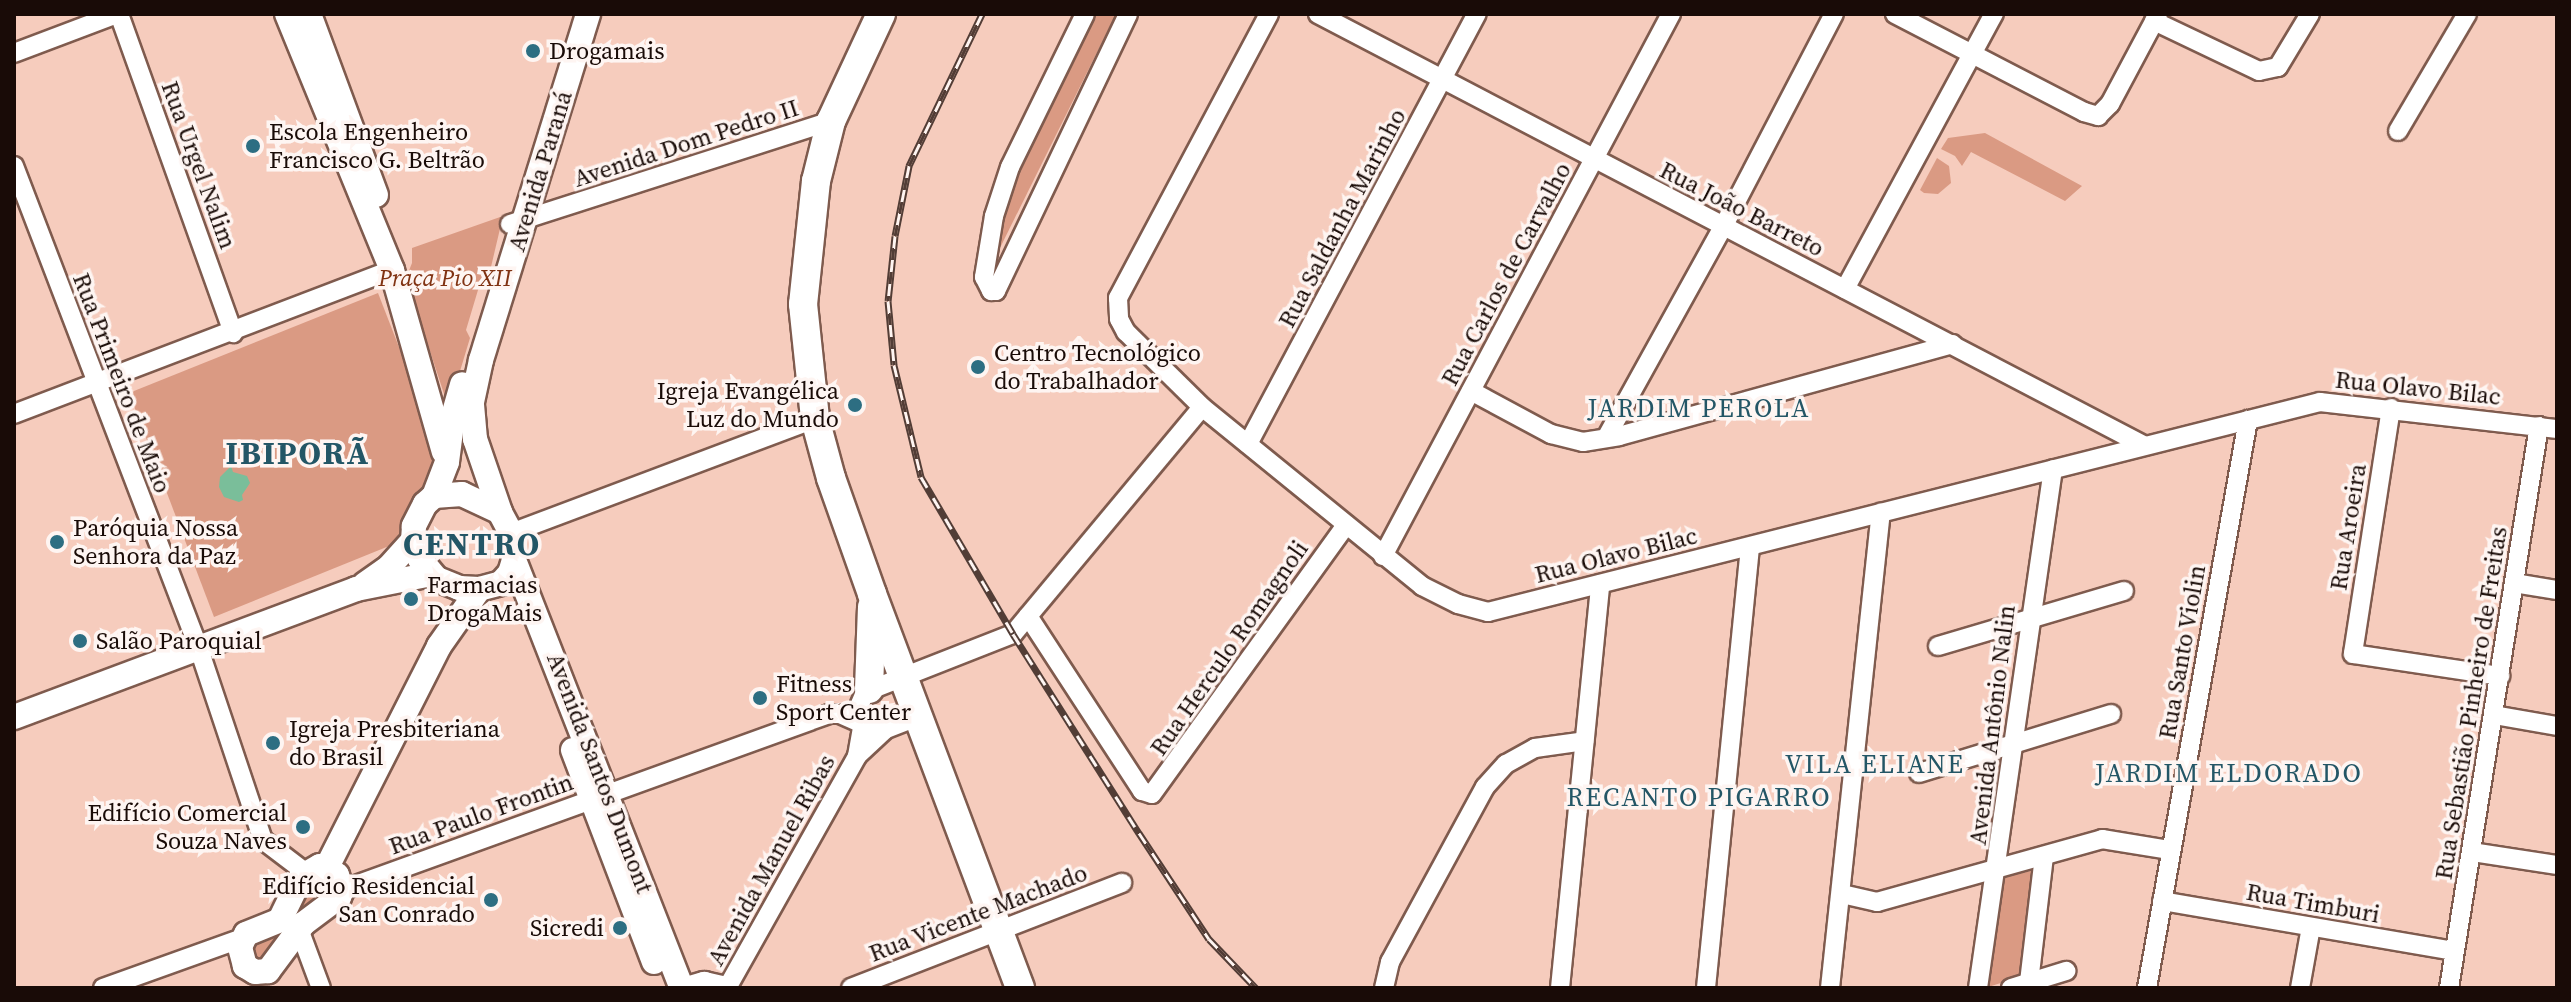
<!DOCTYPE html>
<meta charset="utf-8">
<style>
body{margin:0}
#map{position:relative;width:2571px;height:1002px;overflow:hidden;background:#f6ccbd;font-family:"Source Serif 4",serif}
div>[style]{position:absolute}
.green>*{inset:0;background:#da9a83}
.water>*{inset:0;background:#7abe9a}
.roads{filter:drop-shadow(2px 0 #7f5b4e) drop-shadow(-2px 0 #7f5b4e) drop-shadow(0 2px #7f5b4e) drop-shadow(0 -2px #7f5b4e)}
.street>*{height:18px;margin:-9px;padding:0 9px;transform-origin:9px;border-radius:9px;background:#fff}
.secondary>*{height:24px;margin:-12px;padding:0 12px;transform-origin:12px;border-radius:12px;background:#fff}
.primary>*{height:28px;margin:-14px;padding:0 14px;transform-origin:14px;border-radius:14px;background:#fff}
.rail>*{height:7px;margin-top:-3.5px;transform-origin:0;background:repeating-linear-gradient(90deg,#fef5f2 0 12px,#523d36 0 24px);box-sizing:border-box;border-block:2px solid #523d36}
.dots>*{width:22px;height:22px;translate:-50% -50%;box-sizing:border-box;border:4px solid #fef5f2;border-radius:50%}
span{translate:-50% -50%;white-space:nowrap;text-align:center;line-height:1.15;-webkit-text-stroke:7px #fef5f2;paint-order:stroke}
.poi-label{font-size:24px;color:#190b07}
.left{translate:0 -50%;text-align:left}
.right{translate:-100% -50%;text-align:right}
.street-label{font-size:24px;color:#190b07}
.park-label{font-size:24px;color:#803212;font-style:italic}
.neighbourhood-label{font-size:26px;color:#235666;letter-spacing:2px}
.district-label{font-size:32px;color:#235666;font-weight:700;letter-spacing:2px}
.frame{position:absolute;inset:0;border:16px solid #190b07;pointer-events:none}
</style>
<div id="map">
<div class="green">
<i style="clip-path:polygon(1091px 14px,1116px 14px,995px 258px,1004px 198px)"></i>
<i style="clip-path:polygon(1985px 133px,2082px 186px,2065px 201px,1971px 152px,1962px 166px,1955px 156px,1941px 149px,1948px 138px)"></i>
<i style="clip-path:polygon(1937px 158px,1949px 166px,1951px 183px,1938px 194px,1924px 193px,1920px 190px)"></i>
<i style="clip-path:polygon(503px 216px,491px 267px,484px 270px,466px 330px,470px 338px,451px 401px,446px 400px,406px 278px,412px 263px,412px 248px)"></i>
<i style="clip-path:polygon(378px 293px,440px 453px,394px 544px,214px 617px,129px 393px)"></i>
<i style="clip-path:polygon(2038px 869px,2026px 975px,1985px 988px,1999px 879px)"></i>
<i style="clip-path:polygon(323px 877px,331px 889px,269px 960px,257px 960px,253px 956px,252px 946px,310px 881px)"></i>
</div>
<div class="water">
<i style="clip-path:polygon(231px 466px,233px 472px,247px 476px,250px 483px,242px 495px,243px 500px,239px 502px,224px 497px,219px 487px,220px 477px)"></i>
</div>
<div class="roads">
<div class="street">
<i style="left:119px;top:14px;width:339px;rotate:70.3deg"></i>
<i style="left:1085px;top:14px;width:170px;rotate:116.1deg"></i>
<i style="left:1010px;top:167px;width:52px;rotate:108.1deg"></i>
<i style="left:994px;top:216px;width:62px;rotate:99.3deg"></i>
<i style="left:984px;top:277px;width:16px;rotate:63deg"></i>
<i style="left:991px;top:291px;width:5px"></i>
<i style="left:996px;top:291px;width:307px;rotate:-64.5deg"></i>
<i style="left:1269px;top:14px;width:322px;rotate:118deg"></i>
<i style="left:1118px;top:298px;width:21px;rotate:87deg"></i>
<i style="left:1119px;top:319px;width:15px;rotate:62deg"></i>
<i style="left:1126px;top:332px;width:107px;rotate:44.6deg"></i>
<i style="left:1202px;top:407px;width:284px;rotate:39.1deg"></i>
<i style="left:1422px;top:586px;width:40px;rotate:26.6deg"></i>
<i style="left:1458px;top:604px;width:31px;rotate:15deg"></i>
<i style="left:1488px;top:612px;width:858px;rotate:-14.17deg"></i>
<i style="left:2320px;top:402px;width:239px;rotate:6.5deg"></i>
<i style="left:1318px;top:14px;width:931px;rotate:27.58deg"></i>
<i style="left:1895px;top:14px;width:213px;rotate:27.4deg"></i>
<i style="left:2084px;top:112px;width:15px;rotate:16deg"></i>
<i style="left:2098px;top:116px;width:17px;rotate:-45deg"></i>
<i style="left:2110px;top:104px;width:102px;rotate:-61.9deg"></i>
<i style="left:2154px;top:21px;width:116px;rotate:25.5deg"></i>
<i style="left:2259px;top:71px;width:19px;rotate:-12deg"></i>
<i style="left:2278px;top:67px;width:62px;rotate:-58.9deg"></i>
<i style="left:14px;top:53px;width:110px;rotate:-20.7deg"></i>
<i style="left:2398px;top:131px;width:136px;rotate:-59.5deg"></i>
<i style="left:14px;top:166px;width:517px;rotate:69.04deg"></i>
<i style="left:199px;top:649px;width:201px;rotate:71.5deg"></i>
<i style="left:263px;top:840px;width:53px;rotate:37.3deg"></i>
<i style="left:510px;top:224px;width:337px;rotate:-17.8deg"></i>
<i style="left:1845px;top:289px;width:313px;rotate:-61.6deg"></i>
<i style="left:1471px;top:391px;width:91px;rotate:28.3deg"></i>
<i style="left:1551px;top:434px;width:33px;rotate:14deg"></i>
<i style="left:1583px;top:442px;width:36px;rotate:-9deg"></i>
<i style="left:1619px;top:436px;width:346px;rotate:-15.4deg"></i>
<i style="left:2391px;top:408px;width:249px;rotate:98.8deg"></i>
<i style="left:2353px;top:654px;width:149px;rotate:8.5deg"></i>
<i style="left:14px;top:414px;width:404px;rotate:-20.9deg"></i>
<i style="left:1606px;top:438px;width:241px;rotate:-61deg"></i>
<i style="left:1723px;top:227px;width:240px;rotate:-62.5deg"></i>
<i style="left:1248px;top:444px;width:487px;rotate:-62deg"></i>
<i style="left:511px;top:533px;width:325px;rotate:-20.6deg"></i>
<i style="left:1383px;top:556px;width:614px;rotate:-62.02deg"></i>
<i style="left:2514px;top:583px;width:44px;rotate:9.2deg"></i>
<i style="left:1028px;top:616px;width:209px;rotate:56.9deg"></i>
<i style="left:1142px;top:791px;width:10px;rotate:17deg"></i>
<i style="left:1152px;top:794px;width:332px;rotate:-54.2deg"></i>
<i style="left:1938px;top:646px;width:194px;rotate:-16.5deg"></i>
<i style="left:2494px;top:715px;width:64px;rotate:9.9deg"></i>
<i style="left:857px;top:756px;width:35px;rotate:-80deg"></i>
<i style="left:863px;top:722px;width:18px;rotate:-99deg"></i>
<i style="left:860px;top:704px;width:13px;rotate:-67deg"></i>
<i style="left:865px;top:692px;width:159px;rotate:-21.4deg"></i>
<i style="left:1013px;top:634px;width:295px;rotate:-50.2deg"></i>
<i style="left:1919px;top:773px;width:201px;rotate:-17.1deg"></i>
<i style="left:2472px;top:852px;width:86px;rotate:8.7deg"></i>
<i style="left:342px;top:890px;width:518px;rotate:-19.87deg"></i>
<i style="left:829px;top:714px;width:11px"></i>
<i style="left:840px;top:714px;width:36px;rotate:24deg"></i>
<i style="left:873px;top:729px;width:13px"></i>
<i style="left:1842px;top:894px;width:36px;rotate:13deg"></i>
<i style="left:1877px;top:902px;width:234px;rotate:-15.6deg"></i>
<i style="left:2102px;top:839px;width:69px;rotate:9.2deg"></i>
<i style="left:2162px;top:901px;width:297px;rotate:9.7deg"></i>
<i style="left:299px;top:929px;width:63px;rotate:69.6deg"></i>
<i style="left:2029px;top:982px;width:127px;rotate:-83.2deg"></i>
<i style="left:103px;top:988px;width:149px;rotate:-19.7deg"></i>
<i style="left:727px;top:988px;width:266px;rotate:-60.7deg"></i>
<i style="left:857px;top:756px;width:40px;rotate:-43deg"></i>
<i style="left:886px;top:729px;width:33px;rotate:-21deg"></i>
<i style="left:851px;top:988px;width:291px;rotate:-21.2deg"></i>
<i style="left:1384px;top:988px;width:27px;rotate:-77deg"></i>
<i style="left:1390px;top:962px;width:199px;rotate:-61.5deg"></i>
<i style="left:1485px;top:787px;width:31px;rotate:-48deg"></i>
<i style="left:1506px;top:764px;width:33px;rotate:-29deg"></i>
<i style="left:1535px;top:748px;width:50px;rotate:-8deg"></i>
<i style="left:1560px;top:988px;width:406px;rotate:-84.3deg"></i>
<i style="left:1706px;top:988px;width:443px;rotate:-84.3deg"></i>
<i style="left:1830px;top:988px;width:478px;rotate:-83.9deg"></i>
<i style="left:1978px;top:988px;width:524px;rotate:-81.78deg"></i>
<i style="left:2011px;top:988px;width:58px;rotate:-17.2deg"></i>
<i style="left:2147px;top:988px;width:577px;rotate:-79.92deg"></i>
<i style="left:2300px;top:988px;width:62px;rotate:-79.8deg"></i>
<i style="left:2449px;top:988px;width:569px;rotate:-80.9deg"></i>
</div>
<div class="secondary">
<i style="left:287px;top:14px;width:277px;rotate:67.7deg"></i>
<i style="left:392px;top:270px;width:189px;rotate:74.1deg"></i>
<i style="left:309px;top:14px;width:193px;rotate:69.7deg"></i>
<i style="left:434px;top:496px;width:36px;rotate:-69deg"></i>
<i style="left:447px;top:462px;width:46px;rotate:-82.6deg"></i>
<i style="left:453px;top:416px;width:33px;rotate:-74deg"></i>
<i style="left:500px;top:512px;width:42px;rotate:-154.7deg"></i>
<i style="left:462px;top:494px;width:28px;rotate:176deg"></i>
<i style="left:434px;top:496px;width:12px;rotate:138deg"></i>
<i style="left:425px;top:504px;width:25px;rotate:117deg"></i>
<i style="left:414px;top:526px;width:14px;rotate:94deg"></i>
<i style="left:413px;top:540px;width:20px;rotate:70deg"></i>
<i style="left:420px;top:559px;width:26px;rotate:50deg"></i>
<i style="left:437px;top:579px;width:24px;rotate:22deg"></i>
<i style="left:459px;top:588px;width:20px;rotate:3deg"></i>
<i style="left:479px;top:589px;width:23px;rotate:-15deg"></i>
<i style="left:501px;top:583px;width:13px;rotate:-48deg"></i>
<i style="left:510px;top:573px;width:14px;rotate:-73deg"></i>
<i style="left:514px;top:560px;width:27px;rotate:-96deg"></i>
<i style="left:511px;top:533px;width:24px;rotate:-118deg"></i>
<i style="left:500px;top:512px;width:77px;rotate:-108.9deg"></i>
<i style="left:475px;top:439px;width:37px;rotate:-95deg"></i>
<i style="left:472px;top:402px;width:43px;rotate:-77.9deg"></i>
<i style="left:481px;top:360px;width:362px;rotate:-72.8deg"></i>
<i style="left:514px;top:560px;width:460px;rotate:68.6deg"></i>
<i style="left:365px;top:584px;width:29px;rotate:-35deg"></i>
<i style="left:389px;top:567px;width:36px;rotate:-48deg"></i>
<i style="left:14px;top:717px;width:365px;rotate:-20.5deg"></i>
<i style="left:356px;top:589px;width:77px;rotate:-11.2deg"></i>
<i style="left:573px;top:750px;width:227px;rotate:69.1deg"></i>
<i style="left:320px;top:866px;width:19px;rotate:28deg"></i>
<i style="left:337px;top:875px;width:16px;rotate:72deg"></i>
<i style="left:342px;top:890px;width:8px;rotate:113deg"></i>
<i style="left:339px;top:897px;width:45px;rotate:143.1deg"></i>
<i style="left:303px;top:924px;width:59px;rotate:126.7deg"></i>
<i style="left:268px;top:971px;width:13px;rotate:176deg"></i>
<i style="left:255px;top:972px;width:12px;rotate:-149deg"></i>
<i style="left:245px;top:966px;width:20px;rotate:-105deg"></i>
<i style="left:240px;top:947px;width:14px;rotate:-65deg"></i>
<i style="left:246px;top:934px;width:37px;rotate:-22deg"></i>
<i style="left:280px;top:920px;width:48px;rotate:-64deg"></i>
<i style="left:301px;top:877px;width:22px;rotate:-30deg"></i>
<i style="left:327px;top:867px;width:248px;rotate:-63.1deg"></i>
<i style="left:439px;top:646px;width:70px;rotate:-54.9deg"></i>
<i style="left:690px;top:988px;width:15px;rotate:-16deg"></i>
<i style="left:704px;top:984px;width:18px;rotate:13deg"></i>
</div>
<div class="primary">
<i style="left:881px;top:14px;width:118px;rotate:115deg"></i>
<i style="left:831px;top:121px;width:62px;rotate:104deg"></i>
<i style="left:816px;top:181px;width:124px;rotate:96deg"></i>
<i style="left:803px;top:304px;width:116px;rotate:84deg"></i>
<i style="left:815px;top:419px;width:61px;rotate:74.8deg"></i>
<i style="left:831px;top:478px;width:123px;rotate:70.5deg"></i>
<i style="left:872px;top:594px;width:421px;rotate:69.4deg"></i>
<i style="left:869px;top:689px;width:82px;rotate:-87.9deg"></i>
</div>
</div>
<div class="rail">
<i style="left:982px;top:14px;width:169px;rotate:115.7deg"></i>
<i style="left:909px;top:166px;width:71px;rotate:101.3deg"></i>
<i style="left:895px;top:236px;width:65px;rotate:96.1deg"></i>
<i style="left:888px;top:301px;width:64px;rotate:84.6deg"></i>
<i style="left:894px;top:365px;width:115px;rotate:76.4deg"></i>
<i style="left:921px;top:477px;width:182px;rotate:59.6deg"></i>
<i style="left:1013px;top:634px;width:236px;rotate:57.7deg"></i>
<i style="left:1139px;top:833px;width:127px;rotate:56.6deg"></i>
<i style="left:1209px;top:939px;width:68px;rotate:46.2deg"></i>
</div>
<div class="dots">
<i style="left:533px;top:51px;background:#2d6e82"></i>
<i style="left:253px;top:146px;background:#2d6e82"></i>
<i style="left:978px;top:367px;background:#2d6e82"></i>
<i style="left:855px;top:405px;background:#2d6e82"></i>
<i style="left:57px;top:542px;background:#2d6e82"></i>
<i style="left:411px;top:599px;background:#2d6e82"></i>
<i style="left:80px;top:641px;background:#2d6e82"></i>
<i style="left:760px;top:698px;background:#2d6e82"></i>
<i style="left:273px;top:743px;background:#2d6e82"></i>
<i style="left:303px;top:827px;background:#2d6e82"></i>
<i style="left:491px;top:900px;background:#2d6e82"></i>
<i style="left:620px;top:928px;background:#2d6e82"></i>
</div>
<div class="poi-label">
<span class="left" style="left:549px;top:51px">Drogamais</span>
<span class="left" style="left:269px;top:146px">Escola Engenheiro<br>Francisco G. Beltrão</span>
<span class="left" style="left:994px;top:367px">Centro Tecnológico<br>do Trabalhador</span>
<span class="right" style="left:839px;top:405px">Igreja Evangélica<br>Luz do Mundo</span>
<span class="left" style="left:73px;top:542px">Paróquia Nossa<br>Senhora da Paz</span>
<span class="left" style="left:427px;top:599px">Farmacias<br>DrogaMais</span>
<span class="left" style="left:96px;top:641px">Salão Paroquial</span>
<span class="left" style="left:776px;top:698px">Fitness<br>Sport Center</span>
<span class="left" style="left:289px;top:743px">Igreja Presbiteriana<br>do Brasil</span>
<span class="right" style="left:287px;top:827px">Edifício Comercial<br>Souza Naves</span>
<span class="right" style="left:475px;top:900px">Edifício Residencial<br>San Conrado</span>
<span class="right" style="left:604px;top:928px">Sicredi</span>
</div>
<div class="street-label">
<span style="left:686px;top:143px;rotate:-18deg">Avenida Dom Pedro II</span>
<span style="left:199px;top:165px;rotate:70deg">Rua Urgel Nalim</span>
<span style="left:540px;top:171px;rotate:-73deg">Avenida Paraná</span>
<span style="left:1742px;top:209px;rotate:27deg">Rua João Barreto</span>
<span style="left:1342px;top:218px;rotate:-62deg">Rua Saldanha Marinho</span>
<span style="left:1506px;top:274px;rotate:-62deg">Rua Carlos de Carvalho</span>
<span style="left:122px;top:383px;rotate:69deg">Rua Primeiro de Maio</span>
<span style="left:2418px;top:388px;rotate:6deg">Rua Olavo Bilac</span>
<span style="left:2348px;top:527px;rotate:-81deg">Rua Aroeira</span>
<span style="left:1616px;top:555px;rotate:-14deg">Rua Olavo Bilac</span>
<span style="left:1229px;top:648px;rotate:-55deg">Rua Herculo Romagnoli</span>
<span style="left:2182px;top:652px;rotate:-80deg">Rua Santo Violin</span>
<span style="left:2471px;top:703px;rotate:-81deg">Rua Sebastião Pinheiro de Freitas</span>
<span style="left:1992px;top:725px;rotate:-83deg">Avenida Antônio Nalin</span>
<span style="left:600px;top:773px;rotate:69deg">Avenida Santos Dumont</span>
<span style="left:481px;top:814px;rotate:-20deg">Rua Paulo Frontin</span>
<span style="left:771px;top:860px;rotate:-61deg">Avenida Manuel Ribas</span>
<span style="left:2313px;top:903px;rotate:10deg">Rua Timburi</span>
<span style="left:978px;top:913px;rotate:-21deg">Rua Vicente Machado</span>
</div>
<div class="park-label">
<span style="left:445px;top:278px">Praça Pio XII</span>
</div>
<div class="neighbourhood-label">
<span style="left:1699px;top:409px">JARDIM PEROLA</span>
<span style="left:1875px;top:765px">VILA ELIANE</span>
<span style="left:2229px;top:774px">JARDIM ELDORADO</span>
<span style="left:1699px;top:798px">RECANTO PIGARRO</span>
</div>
<div class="district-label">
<span style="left:298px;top:453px">IBIPORÃ</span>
<span style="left:472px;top:544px">CENTRO</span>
</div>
<div class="frame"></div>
</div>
